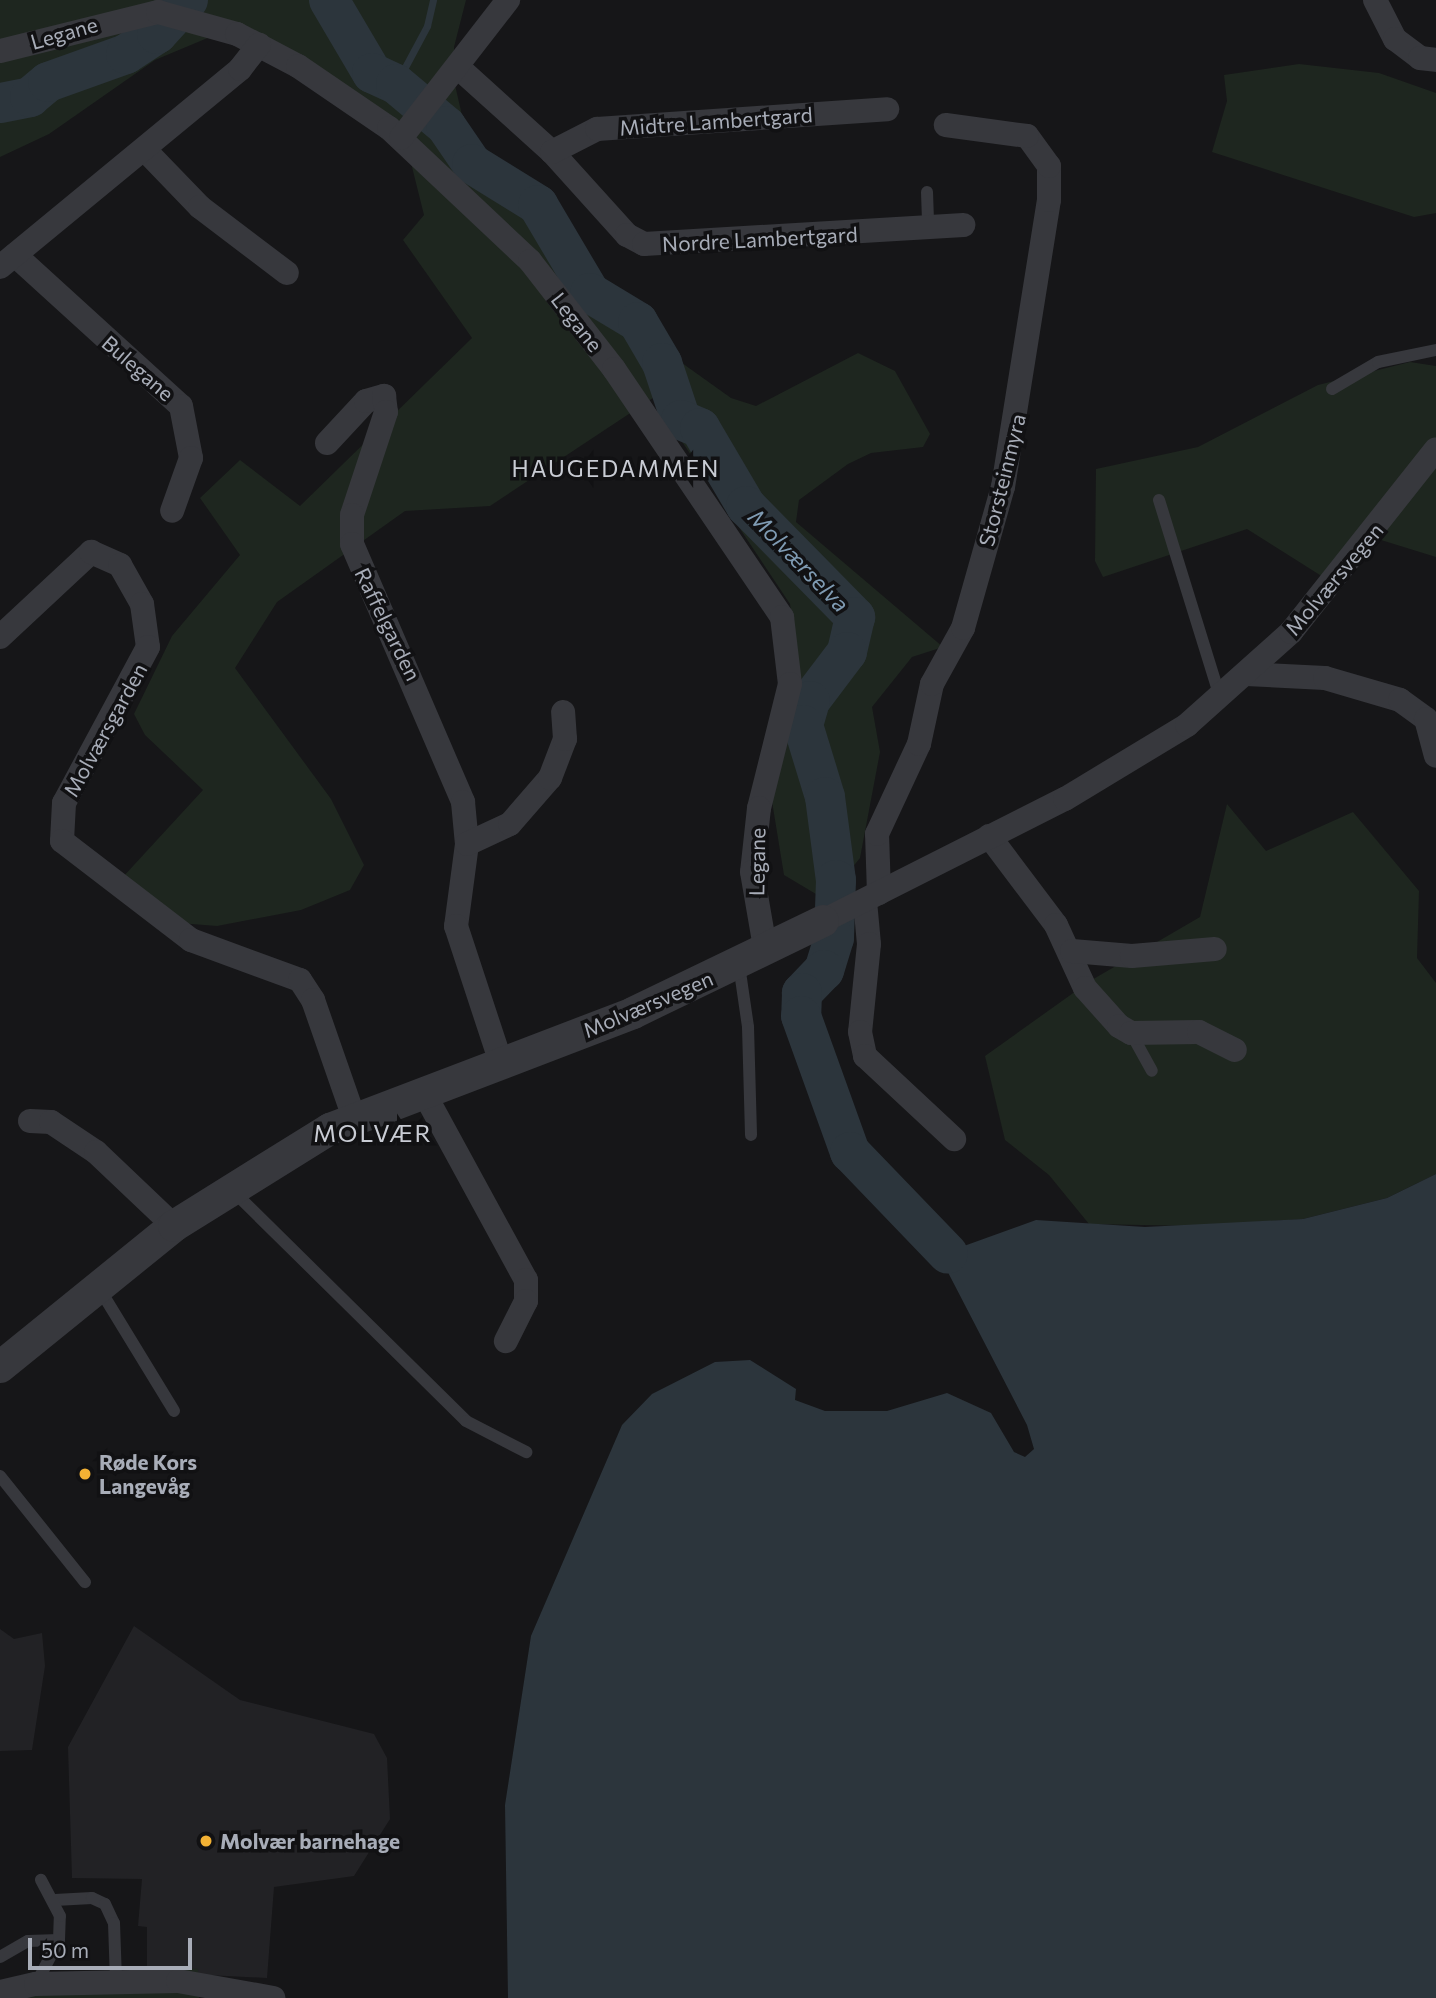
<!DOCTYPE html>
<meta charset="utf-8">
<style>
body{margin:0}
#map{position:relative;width:1436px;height:1998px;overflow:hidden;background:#161618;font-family:Commissioner,sans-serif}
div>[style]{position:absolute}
.built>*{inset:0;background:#222225}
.green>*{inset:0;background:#1e261f}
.water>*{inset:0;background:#2c353c}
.stream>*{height:7px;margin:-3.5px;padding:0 3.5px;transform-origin:3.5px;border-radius:3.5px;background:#2c353c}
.river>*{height:40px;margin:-20px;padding:0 20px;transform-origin:20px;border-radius:20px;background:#2c353c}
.service>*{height:12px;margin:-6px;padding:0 6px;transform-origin:6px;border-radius:6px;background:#37383d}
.minor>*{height:24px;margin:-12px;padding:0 12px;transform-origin:12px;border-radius:12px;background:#37383d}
.tertiary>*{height:32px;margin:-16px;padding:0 16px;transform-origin:16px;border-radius:16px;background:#37383d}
.dots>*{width:19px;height:19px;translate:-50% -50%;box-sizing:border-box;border:4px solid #111113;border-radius:50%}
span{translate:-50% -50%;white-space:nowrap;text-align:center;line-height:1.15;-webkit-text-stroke:7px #111113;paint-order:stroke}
.street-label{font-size:21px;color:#a8adb8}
.poi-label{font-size:21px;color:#a8adb8;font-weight:700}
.left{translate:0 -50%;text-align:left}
.neighbourhood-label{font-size:23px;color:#c9ccd4;letter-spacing:2px}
.water-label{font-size:23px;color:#7f9bb3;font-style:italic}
.quarter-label{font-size:24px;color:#c9ccd4;letter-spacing:2px}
.scale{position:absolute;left:28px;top:1938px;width:164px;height:32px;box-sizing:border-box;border:4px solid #a8adb8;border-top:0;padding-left:9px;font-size:21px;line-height:24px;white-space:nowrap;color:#a8adb8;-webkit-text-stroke:5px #111113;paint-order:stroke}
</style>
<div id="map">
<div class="built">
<i style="clip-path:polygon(134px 1626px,240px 1700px,374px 1734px,387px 1758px,390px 1819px,354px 1876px,274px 1887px,267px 1978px,147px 1972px,147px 1927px,138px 1926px,142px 1879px,72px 1878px,68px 1747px)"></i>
<i style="clip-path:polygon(0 1629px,14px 1639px,42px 1633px,45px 1666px,32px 1750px,0 1751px)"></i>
</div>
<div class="green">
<i style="clip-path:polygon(0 0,466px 0,454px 47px,455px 85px,468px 141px,511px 202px,682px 363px,731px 398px,756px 406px,858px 353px,895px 371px,930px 434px,923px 447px,871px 453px,848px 464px,799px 500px,796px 522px,943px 647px,912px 657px,872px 707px,880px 752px,860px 858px,826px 900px,784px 875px,769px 783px,800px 683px,790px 604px,653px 398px,490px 506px,405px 511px,277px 602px,235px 668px,331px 799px,364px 865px,350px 890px,301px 910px,217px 926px,179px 923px,122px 878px,203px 790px,145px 735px,134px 714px,172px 636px,240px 555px,200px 498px,240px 460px,300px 506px,472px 338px,403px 240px,424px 215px,404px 135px,241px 24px,155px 60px,49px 134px,0 157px)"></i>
<i style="clip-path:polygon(1299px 64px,1379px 73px,1436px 93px,1436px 213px,1414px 217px,1212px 152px,1227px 101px,1224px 75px)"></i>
<i style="clip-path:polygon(1410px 362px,1436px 366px,1436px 557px,1381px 540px,1331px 582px,1247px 529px,1103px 577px,1095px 561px,1096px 469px,1198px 447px,1318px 385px)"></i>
<i style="clip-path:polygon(1227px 804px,1266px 851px,1353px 812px,1419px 891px,1417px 958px,1436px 983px,1436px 1174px,1387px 1198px,1303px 1219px,1195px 1226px,1089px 1224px,1049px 1175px,1005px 1140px,985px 1056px,1090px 981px,1200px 917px)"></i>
<i style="clip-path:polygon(182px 1968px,198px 1969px,199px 1998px,0 1998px)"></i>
</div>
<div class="water">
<i style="clip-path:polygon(1436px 1174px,1436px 1998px,508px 1998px,505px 1805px,531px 1636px,622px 1425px,652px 1394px,715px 1362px,750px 1360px,796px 1389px,795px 1400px,825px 1411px,887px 1411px,947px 1393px,991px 1413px,1014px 1452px,1025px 1457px,1034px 1449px,1027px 1425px,939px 1255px,1036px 1220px,1145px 1227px,1303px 1219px,1387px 1198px)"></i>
</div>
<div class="stream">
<i style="left:396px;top:84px;width:66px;rotate:-61.9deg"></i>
<i style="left:427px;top:26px;width:27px;rotate:-77deg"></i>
</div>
<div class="river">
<i style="left:329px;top:0;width:85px;rotate:59.5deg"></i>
<i style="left:372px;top:73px;width:26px;rotate:25deg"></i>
<i style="left:396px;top:84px;width:65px;rotate:40deg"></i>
<i style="left:446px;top:126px;width:46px;rotate:55.6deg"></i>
<i style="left:472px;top:164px;width:78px;rotate:31.8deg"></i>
<i style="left:538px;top:205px;width:102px;rotate:59.4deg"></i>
<i style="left:590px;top:293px;width:56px;rotate:31.1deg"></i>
<i style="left:638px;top:322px;width:48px;rotate:59.7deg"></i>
<i style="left:662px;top:363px;width:60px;rotate:71.6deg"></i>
<i style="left:681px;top:420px;width:21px;rotate:23deg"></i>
<i style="left:700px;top:428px;width:91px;rotate:59.5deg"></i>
<i style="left:746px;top:506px;width:156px;rotate:45.5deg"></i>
<i style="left:855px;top:617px;width:36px;rotate:103deg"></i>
<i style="left:847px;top:652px;width:61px;rotate:127.1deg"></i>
<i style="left:810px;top:701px;width:25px;rotate:106deg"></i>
<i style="left:803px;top:725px;width:75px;rotate:73deg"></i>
<i style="left:825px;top:797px;width:84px;rotate:82.5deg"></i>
<i style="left:836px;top:880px;width:58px;rotate:92deg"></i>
<i style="left:834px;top:938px;width:34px;rotate:107deg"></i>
<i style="left:824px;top:970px;width:32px;rotate:134deg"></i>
<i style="left:802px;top:993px;width:23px;rotate:92deg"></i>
<i style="left:801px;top:1016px;width:145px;rotate:70.2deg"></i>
<i style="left:850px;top:1152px;width:141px;rotate:46.1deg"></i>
<i style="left:0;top:103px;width:31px;rotate:-11deg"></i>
<i style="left:30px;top:97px;width:23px;rotate:-40deg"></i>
<i style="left:48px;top:82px;width:83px;rotate:-19.7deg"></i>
<i style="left:126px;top:54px;width:37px;rotate:-33deg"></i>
<i style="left:157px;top:34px;width:46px;rotate:-47.6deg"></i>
</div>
<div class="service">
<i style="left:927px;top:192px;width:36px;rotate:88deg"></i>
<i style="left:1332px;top:389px;width:53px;rotate:-30.4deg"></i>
<i style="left:1378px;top:362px;width:59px;rotate:-11.7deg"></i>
<i style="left:1159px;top:500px;width:206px;rotate:72.8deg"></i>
<i style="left:739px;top:965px;width:63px;rotate:81.7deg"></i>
<i style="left:748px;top:1027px;width:108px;rotate:88.4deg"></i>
<i style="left:1131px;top:1033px;width:43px;rotate:61.1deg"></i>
<i style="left:233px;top:1191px;width:327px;rotate:44.6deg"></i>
<i style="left:466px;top:1421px;width:68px;rotate:27.3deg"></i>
<i style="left:99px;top:1288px;width:144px;rotate:58.6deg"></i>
<i style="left:0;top:1476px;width:136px;rotate:51.3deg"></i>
<i style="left:55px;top:1900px;width:37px;rotate:-3deg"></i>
<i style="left:92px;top:1898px;width:14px;rotate:25deg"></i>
<i style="left:105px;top:1904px;width:21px;rotate:65deg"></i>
<i style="left:114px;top:1923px;width:57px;rotate:88deg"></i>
<i style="left:0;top:1957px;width:32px;rotate:-30deg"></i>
<i style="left:28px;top:1941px;width:31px;rotate:-2deg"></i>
<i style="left:36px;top:1984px;width:50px;rotate:-62.4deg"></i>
<i style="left:59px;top:1940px;width:24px;rotate:-88deg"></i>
<i style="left:60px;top:1916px;width:41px;rotate:-117.8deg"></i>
</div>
<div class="minor">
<i style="left:1375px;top:0;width:44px;rotate:62.9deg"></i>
<i style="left:1395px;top:39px;width:31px;rotate:37deg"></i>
<i style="left:1420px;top:58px;width:16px;rotate:7deg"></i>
<i style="left:0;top:51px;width:163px;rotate:-13.9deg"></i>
<i style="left:158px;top:12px;width:82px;rotate:15.6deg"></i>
<i style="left:237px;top:34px;width:69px;rotate:27.7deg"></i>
<i style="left:298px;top:66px;width:110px;rotate:34.3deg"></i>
<i style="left:389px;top:128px;width:194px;rotate:43.3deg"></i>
<i style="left:530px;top:261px;width:137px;rotate:52.1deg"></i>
<i style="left:614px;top:369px;width:300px;rotate:55.9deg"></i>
<i style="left:782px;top:617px;width:67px;rotate:83.2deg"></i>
<i style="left:790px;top:684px;width:128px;rotate:104deg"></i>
<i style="left:759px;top:808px;width:64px;rotate:96.2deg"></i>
<i style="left:752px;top:872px;width:76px;rotate:80.2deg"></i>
<i style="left:460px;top:69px;width:124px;rotate:42.1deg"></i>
<i style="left:552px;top:152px;width:112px;rotate:47.9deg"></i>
<i style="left:627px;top:235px;width:19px;rotate:28deg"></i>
<i style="left:644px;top:244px;width:320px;rotate:-3.4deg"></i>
<i style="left:401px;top:138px;width:175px;rotate:-52.2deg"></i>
<i style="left:145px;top:150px;width:79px;rotate:46deg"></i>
<i style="left:200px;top:207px;width:109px;rotate:37.2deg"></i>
<i style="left:552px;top:152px;width:51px;rotate:-27.1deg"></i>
<i style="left:597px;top:129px;width:291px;rotate:-3.9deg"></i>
<i style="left:15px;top:255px;width:224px;rotate:42.3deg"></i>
<i style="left:181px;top:406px;width:53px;rotate:79.1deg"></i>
<i style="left:191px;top:458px;width:56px;rotate:109.7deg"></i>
<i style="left:0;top:267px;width:311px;rotate:-39.5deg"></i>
<i style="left:240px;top:69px;width:31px;rotate:-52deg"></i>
<i style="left:327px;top:443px;width:57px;rotate:-47.1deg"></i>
<i style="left:366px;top:401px;width:19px;rotate:-16deg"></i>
<i style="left:384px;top:396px;width:16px;rotate:83deg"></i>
<i style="left:386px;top:412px;width:108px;rotate:108.3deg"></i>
<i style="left:352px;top:515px;width:29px;rotate:90deg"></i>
<i style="left:352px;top:544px;width:281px;rotate:66.7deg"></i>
<i style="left:463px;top:802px;width:42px;rotate:84.6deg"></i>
<i style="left:467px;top:844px;width:83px;rotate:97.6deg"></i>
<i style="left:456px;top:926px;width:144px;rotate:71.8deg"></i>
<i style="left:0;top:637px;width:125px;rotate:-43deg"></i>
<i style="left:91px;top:552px;width:32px;rotate:24deg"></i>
<i style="left:120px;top:565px;width:45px;rotate:60.6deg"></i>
<i style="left:142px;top:604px;width:43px;rotate:82.1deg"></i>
<i style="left:148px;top:647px;width:177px;rotate:118.3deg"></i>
<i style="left:64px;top:803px;width:38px;rotate:93deg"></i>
<i style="left:62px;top:841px;width:163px;rotate:37.5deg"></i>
<i style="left:191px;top:940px;width:116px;rotate:20.2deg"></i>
<i style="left:300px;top:980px;width:24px;rotate:57deg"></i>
<i style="left:313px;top:1000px;width:125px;rotate:70.8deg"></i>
<i style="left:1246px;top:674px;width:79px;rotate:2.9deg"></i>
<i style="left:1325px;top:678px;width:78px;rotate:16.3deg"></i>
<i style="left:1400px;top:700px;width:32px;rotate:36deg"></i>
<i style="left:1426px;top:719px;width:38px;rotate:75deg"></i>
<i style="left:989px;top:836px;width:111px;rotate:53deg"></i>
<i style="left:1056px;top:925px;width:69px;rotate:65.3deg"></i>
<i style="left:1085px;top:988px;width:51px;rotate:48.2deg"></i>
<i style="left:1119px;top:1026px;width:14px;rotate:30deg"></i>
<i style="left:1131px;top:1033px;width:68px;rotate:-0.8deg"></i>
<i style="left:1199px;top:1032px;width:40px;rotate:26.6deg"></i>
<i style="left:467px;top:844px;width:47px;rotate:-24.9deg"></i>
<i style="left:510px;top:824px;width:61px;rotate:-49deg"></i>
<i style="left:550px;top:778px;width:42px;rotate:-69deg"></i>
<i style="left:565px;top:739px;width:27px;rotate:-94deg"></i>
<i style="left:879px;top:893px;width:59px;rotate:-91.9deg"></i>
<i style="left:877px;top:834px;width:99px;rotate:-65deg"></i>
<i style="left:919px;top:744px;width:61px;rotate:-77.8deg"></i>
<i style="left:932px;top:684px;width:64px;rotate:-61deg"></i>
<i style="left:963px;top:628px;width:147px;rotate:-74.2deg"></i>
<i style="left:1003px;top:487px;width:291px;rotate:-80.9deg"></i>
<i style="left:1049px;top:200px;width:34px;rotate:-90deg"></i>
<i style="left:1049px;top:166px;width:37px;rotate:-126deg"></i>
<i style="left:1027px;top:136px;width:82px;rotate:-172.3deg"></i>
<i style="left:865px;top:901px;width:43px;rotate:84.7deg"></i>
<i style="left:869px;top:944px;width:88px;rotate:95.8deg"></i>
<i style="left:860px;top:1032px;width:25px;rotate:78deg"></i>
<i style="left:865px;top:1056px;width:122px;rotate:43deg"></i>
<i style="left:823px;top:921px;width:271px;rotate:-26.8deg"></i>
<i style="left:1065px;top:799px;width:143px;rotate:-31.2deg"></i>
<i style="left:1187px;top:725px;width:140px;rotate:-41.8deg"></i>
<i style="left:1291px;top:632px;width:233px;rotate:-51.6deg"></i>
<i style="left:1072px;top:951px;width:60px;rotate:4.8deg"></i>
<i style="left:1132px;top:956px;width:83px;rotate:-4.8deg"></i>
<i style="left:424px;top:1093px;width:213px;rotate:61.4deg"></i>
<i style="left:526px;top:1280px;width:21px;rotate:90deg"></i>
<i style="left:526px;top:1301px;width:45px;rotate:116.6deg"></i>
<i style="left:30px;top:1121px;width:21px;rotate:3deg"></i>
<i style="left:51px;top:1122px;width:54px;rotate:33.7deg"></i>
<i style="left:96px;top:1152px;width:108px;rotate:43.5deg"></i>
<i style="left:0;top:1992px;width:37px;rotate:-13deg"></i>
<i style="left:36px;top:1984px;width:142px;rotate:-1.2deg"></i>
<i style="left:178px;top:1981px;width:97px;rotate:10.1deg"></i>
</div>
<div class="tertiary">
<i style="left:0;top:1367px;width:224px;rotate:-39deg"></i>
<i style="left:174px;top:1226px;width:184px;rotate:-31.9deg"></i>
<i style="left:330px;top:1129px;width:324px;rotate:-20.9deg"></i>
<i style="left:633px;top:1013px;width:211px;rotate:-25.8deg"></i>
</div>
<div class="dots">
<i style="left:85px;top:1474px;background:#f2b134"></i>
<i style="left:206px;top:1841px;background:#f2b134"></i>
</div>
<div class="street-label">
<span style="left:64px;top:33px;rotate:-16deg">Legane</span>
<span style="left:716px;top:121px;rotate:-4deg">Midtre Lambertgard</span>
<span style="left:760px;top:239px;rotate:-3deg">Nordre Lambertgard</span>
<span style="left:577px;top:322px;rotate:52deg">Legane</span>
<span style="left:138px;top:368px;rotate:41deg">Bulegane</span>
<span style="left:1002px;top:480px;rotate:-76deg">Storsteinmyra</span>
<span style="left:1334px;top:579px;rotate:-50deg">Molværsvegen</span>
<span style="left:388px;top:624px;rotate:64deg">Raffelgarden</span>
<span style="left:105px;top:730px;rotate:-61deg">Molværsgarden</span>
<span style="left:757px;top:862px;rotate:-89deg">Legane</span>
<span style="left:648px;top:1004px;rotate:-23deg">Molværsvegen</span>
</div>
<div class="poi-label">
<span class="left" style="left:99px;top:1474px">Røde Kors<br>Langevåg</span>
<span class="left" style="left:220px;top:1841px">Molvær barnehage</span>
</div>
<div class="neighbourhood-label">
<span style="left:616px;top:468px">HAUGEDAMMEN</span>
</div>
<div class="water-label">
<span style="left:799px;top:560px;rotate:46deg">Molværselva</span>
</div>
<div class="quarter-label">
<span style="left:373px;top:1133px">MOLVÆR</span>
</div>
<div class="scale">50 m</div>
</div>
